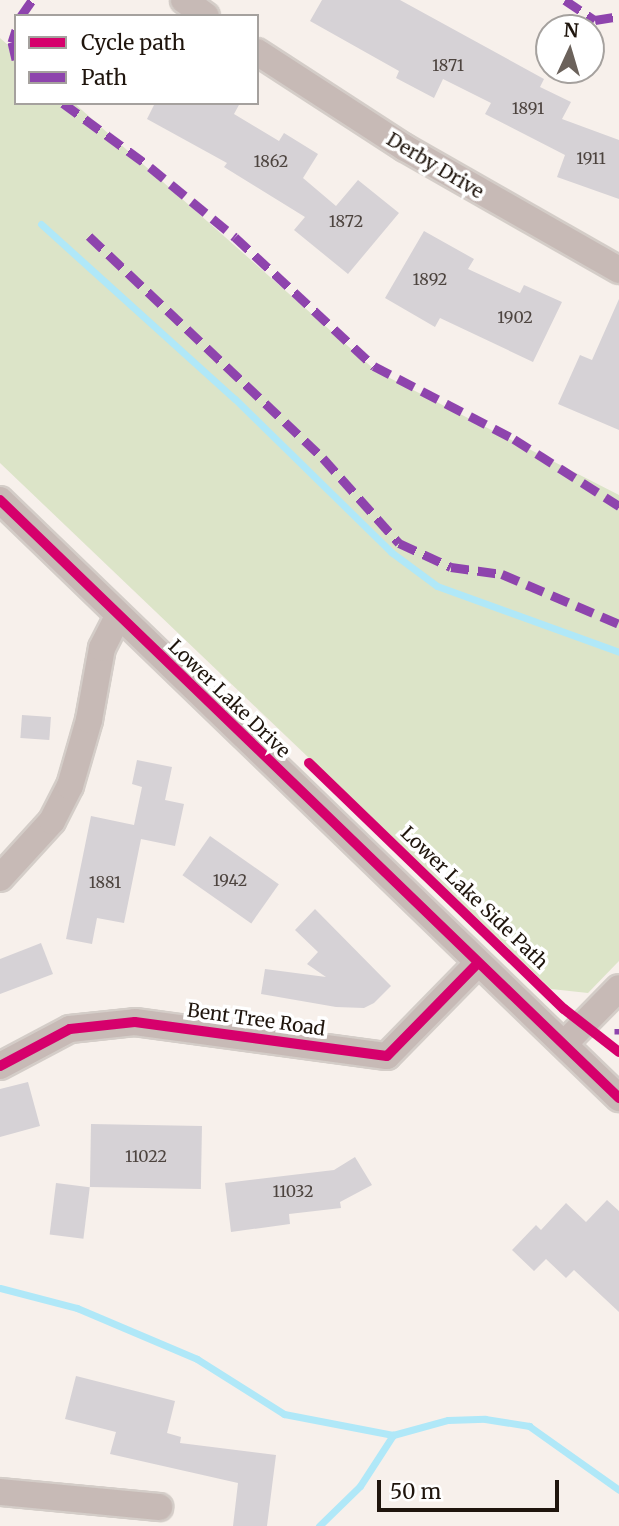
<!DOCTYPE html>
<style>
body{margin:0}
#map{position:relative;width:619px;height:1526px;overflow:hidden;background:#f7f0eb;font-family:Merriweather,serif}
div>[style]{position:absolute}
.green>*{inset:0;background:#dce4c8}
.stream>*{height:7px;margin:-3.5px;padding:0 3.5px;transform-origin:3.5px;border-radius:3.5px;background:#b0e8f8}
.building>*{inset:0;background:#d6d2d6;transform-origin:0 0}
.roads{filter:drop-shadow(2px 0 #d4cdc8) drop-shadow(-2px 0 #d4cdc8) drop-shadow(0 2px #d4cdc8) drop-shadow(0 -2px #d4cdc8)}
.street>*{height:26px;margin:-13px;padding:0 13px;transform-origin:13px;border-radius:13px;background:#c7bab6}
.quiet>*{height:9px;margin-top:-4.5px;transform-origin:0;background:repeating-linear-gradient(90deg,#8e44ad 0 18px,transparent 0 27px)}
.cycleway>*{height:10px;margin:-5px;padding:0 5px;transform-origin:5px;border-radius:5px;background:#d6006c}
span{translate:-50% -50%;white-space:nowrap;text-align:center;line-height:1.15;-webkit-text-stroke:7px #fff;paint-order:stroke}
.number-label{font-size:16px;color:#4d443f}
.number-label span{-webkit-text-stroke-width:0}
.street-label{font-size:19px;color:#1f150d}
.legend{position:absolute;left:14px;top:14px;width:245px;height:91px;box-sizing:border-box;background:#fff;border:2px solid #a5a19e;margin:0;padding:9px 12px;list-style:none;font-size:21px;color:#1f150d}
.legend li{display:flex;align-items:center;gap:14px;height:35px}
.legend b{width:35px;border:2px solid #a5a19e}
.north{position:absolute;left:535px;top:14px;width:70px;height:70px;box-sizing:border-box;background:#fff;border:2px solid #a5a19e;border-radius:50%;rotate:4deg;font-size:19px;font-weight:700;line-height:28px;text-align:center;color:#1f150d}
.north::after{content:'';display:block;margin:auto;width:24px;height:32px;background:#6b625b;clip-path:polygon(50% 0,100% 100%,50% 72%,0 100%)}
.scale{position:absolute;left:377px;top:1480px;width:182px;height:32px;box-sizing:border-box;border:4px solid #1f150d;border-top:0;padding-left:9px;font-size:21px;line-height:24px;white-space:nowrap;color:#1f150d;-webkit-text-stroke:5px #fff;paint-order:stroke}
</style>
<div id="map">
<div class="green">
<i style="clip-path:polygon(0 38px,16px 52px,16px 103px,74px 103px,376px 371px,619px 495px,619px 961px,588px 993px,551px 989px,0 463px)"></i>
</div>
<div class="stream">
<i style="left:41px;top:224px;width:261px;rotate:42.1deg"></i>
<i style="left:235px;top:399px;width:219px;rotate:44.4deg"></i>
<i style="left:391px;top:552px;width:57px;rotate:36.5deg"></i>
<i style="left:437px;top:586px;width:194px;rotate:19.9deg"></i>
<i style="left:0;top:1288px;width:80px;rotate:14.6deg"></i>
<i style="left:77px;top:1308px;width:130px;rotate:23deg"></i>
<i style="left:197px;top:1359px;width:103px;rotate:32.3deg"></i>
<i style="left:284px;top:1414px;width:111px;rotate:10.9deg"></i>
<i style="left:393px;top:1435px;width:57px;rotate:-15.3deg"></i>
<i style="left:448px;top:1420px;width:37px;rotate:-2deg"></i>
<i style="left:485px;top:1419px;width:45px;rotate:9deg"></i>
<i style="left:529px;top:1426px;width:110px;rotate:35.4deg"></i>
<i style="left:319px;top:1526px;width:57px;rotate:-44.3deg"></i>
<i style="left:360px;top:1486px;width:61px;rotate:-57.1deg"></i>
</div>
<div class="building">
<i style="clip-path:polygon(322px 0,400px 0,544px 79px,540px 87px,571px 102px,562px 119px,619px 140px,619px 199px,557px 177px,565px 155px,485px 114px,491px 103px,443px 79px,434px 98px,396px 78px,399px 71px,310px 21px)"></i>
<i style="clip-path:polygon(155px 103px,240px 103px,234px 114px,279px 141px,284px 133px,318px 154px,303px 178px,336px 206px,358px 180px,399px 213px,348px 274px,294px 230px,305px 217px,224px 167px,227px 163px,147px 119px)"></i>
<i style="clip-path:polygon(424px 231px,474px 259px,468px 269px,520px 293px,524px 285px,562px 302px,533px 362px,440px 318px,435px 327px,385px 298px)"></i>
<i style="clip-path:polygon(619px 299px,619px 430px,558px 404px,580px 355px,592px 360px)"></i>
<i style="left:22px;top:715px;width:29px;height:23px;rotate:4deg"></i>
<i style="clip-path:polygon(137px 760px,172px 767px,165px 800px,184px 804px,175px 846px,141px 839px,124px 923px,97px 918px,92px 944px,66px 939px,91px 816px,134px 825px,142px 787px,132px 784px)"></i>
<i style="left:210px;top:836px;width:84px;height:48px;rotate:35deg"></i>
<i style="clip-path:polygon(315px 909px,391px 986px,374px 1003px,364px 1008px,336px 1007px,261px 994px,265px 969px,326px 977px,307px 964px,318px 952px,295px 930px)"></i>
<i style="clip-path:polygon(41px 943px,53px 974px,0 994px,0 959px)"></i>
<i style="clip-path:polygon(28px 1082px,40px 1126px,0 1137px,0 1089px)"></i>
<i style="left:91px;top:1124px;width:111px;height:63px;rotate:1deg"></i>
<i style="clip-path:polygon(355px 1157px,372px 1185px,340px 1202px,341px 1208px,289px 1214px,290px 1224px,231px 1232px,225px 1183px,334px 1170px)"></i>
<i style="left:56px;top:1183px;width:34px;height:52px;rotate:7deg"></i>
<i style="clip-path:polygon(607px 1200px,619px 1211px,619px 1312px,574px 1270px,566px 1278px,546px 1259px,534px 1271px,512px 1250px,536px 1225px,541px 1230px,566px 1203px,586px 1222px)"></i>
<i style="clip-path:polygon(76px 1376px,175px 1401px,167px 1433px,181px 1437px,180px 1443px,276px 1455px,267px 1526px,233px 1526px,238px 1483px,110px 1454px,116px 1432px,65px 1419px)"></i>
</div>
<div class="roads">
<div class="street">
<i style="left:184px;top:0;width:27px;rotate:36deg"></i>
<i style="left:257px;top:52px;width:176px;rotate:33deg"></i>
<i style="left:405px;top:148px;width:246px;rotate:29.7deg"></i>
<i style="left:0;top:500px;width:861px;rotate:44.01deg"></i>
<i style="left:0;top:878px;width:77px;rotate:-47.6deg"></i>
<i style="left:52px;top:821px;width:39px;rotate:-63deg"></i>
<i style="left:70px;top:786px;width:69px;rotate:-73.9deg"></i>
<i style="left:89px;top:720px;width:73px;rotate:-79.8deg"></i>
<i style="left:102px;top:648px;width:36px;rotate:-63deg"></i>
<i style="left:564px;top:1044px;width:78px;rotate:-45.5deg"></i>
<i style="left:0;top:1066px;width:79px;rotate:-27.9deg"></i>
<i style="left:70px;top:1029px;width:65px;rotate:-6.1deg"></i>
<i style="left:135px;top:1022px;width:254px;rotate:7.7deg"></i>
<i style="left:387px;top:1056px;width:130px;rotate:-45.6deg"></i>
<i style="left:0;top:1492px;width:160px;rotate:5.4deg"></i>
</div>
</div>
<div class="quiet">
<i style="left:565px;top:0;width:36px;rotate:34deg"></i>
<i style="left:595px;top:20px;width:24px;rotate:-9deg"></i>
<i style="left:21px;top:16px;width:19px;rotate:-55deg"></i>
<i style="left:16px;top:30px;width:13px;rotate:108deg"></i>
<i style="left:12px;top:42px;width:18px;rotate:77deg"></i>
<i style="left:63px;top:103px;width:108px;rotate:36.3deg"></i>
<i style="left:150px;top:167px;width:110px;rotate:39.5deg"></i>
<i style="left:235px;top:237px;width:190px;rotate:42.9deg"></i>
<i style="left:374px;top:366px;width:158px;rotate:27.5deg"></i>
<i style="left:514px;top:439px;width:125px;rotate:32.5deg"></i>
<i style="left:89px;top:236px;width:323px;rotate:43.5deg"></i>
<i style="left:323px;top:458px;width:114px;rotate:48.2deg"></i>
<i style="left:399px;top:543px;width:57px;rotate:24.8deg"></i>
<i style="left:451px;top:567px;width:51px;rotate:7.8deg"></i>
<i style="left:502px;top:574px;width:127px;rotate:23.1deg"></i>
<i style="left:619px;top:1028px;width:6px;rotate:90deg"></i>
</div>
<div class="cycleway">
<i style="left:0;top:500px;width:861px;rotate:44.01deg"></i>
<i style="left:309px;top:763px;width:354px;rotate:44deg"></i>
<i style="left:564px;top:1009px;width:70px;rotate:38deg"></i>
<i style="left:0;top:1066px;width:79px;rotate:-27.9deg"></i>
<i style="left:70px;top:1029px;width:65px;rotate:-6.1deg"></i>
<i style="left:135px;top:1022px;width:254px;rotate:7.7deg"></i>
<i style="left:387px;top:1056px;width:130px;rotate:-45.6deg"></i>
</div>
<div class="number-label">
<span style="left:448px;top:65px">1871</span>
<span style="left:528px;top:108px">1891</span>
<span style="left:591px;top:158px">1911</span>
<span style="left:271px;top:161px">1862</span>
<span style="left:346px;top:221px">1872</span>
<span style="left:430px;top:279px">1892</span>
<span style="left:515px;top:317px">1902</span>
<span style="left:230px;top:880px">1942</span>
<span style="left:105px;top:882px">1881</span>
<span style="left:146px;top:1156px">11022</span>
<span style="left:293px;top:1191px">11032</span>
</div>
<div class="street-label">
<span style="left:435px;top:166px;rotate:31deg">Derby Drive</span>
<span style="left:229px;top:699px;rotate:44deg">Lower Lake Drive</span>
<span style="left:474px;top:898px;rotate:44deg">Lower Lake Side Path</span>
<span style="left:256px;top:1020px;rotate:8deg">Bent Tree Road</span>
</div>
<ul class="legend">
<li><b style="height:9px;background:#d6006c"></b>Cycle path</li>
<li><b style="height:9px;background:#8e44ad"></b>Path</li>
</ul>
<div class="north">N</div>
<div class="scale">50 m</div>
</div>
